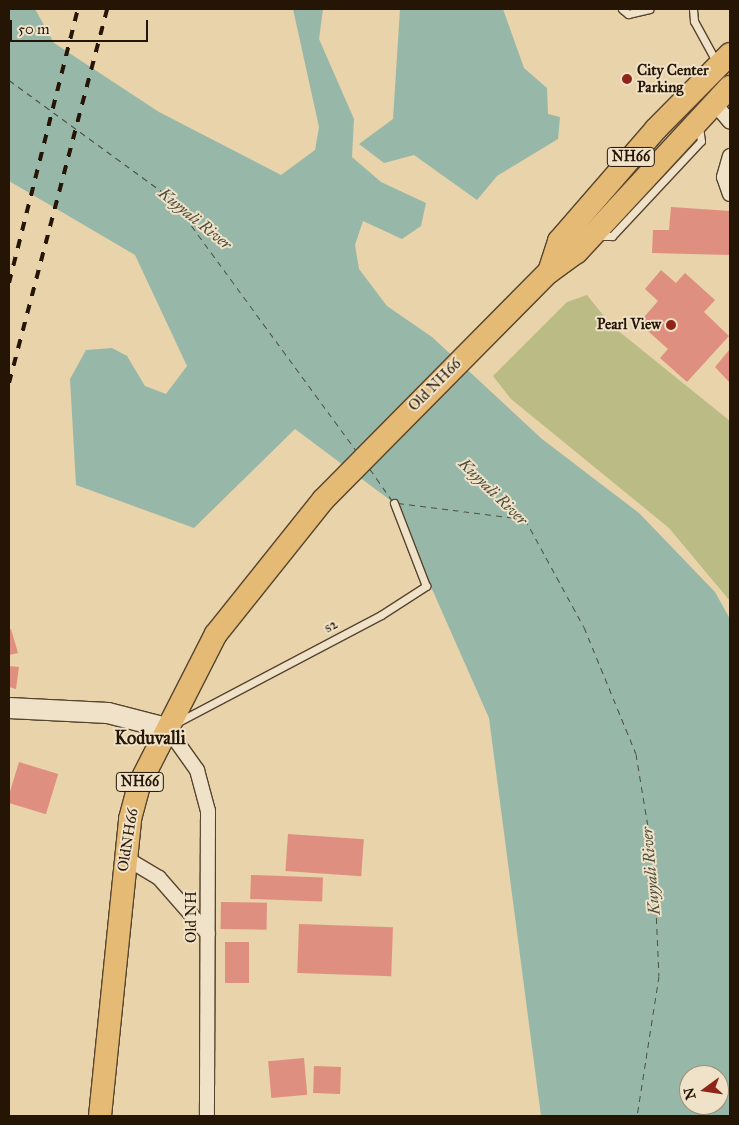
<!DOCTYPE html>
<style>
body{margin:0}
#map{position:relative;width:739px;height:1125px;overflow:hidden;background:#e8d3aa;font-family:"IM FELL Great Primer",serif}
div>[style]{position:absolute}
.green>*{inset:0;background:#bbbb85}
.water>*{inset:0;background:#97b8a8}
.ferry>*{height:1px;margin-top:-0.5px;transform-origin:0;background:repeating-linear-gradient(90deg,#4d4e3d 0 6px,transparent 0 11px)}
.building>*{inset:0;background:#df8f80;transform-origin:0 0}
.roads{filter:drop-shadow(1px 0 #56442e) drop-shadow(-1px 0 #56442e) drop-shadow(0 1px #56442e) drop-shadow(0 -1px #56442e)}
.service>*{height:7px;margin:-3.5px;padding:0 3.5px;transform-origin:3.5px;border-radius:3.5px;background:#f0e2c8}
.minor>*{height:14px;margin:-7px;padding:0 7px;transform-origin:7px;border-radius:7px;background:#f0e2c8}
.secondary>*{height:20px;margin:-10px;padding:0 10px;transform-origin:10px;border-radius:10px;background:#f0e2c8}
.primary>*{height:22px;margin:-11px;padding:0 11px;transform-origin:11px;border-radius:11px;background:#e4ba75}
.rail>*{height:4px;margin-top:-2px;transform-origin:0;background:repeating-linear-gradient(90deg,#251504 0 9px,transparent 0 18px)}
.dots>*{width:14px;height:14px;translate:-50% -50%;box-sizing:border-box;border:2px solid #f0e2c8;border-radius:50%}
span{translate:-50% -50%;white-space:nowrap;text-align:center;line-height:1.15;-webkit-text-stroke:4px #f0e2c8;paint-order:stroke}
.shield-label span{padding:1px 4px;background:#f0e2c8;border:1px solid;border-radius:4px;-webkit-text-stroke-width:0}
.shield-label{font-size:14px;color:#251504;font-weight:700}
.poi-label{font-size:15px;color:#251504;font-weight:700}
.left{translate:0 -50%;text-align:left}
.right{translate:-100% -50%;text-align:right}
.street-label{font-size:15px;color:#251504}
.water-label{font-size:16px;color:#4d4e3d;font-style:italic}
.quarter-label{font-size:18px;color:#251504;font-weight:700}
.frame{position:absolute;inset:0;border:10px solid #251504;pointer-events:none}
.north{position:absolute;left:679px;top:1065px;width:50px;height:50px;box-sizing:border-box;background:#f0e2c8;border:1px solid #9f907a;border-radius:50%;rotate:256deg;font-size:14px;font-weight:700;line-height:20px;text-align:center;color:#251504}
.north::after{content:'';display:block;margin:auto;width:18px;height:22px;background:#8f2418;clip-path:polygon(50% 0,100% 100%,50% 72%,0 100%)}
.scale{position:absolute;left:10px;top:20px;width:138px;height:22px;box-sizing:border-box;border:2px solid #251504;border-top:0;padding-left:6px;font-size:15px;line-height:18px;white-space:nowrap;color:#251504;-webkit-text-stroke:4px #f0e2c8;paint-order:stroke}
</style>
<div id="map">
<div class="green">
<i style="clip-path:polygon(587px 295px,611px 325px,730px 421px,730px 601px,669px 528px,511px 399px,493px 376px,567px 302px)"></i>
</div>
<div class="water">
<i style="clip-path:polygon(evenodd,9px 9px,35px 9px,54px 43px,159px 112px,281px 175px,315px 150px,319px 127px,293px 9px,323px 9px,319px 39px,354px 119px,352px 157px,381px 182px,426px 203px,421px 226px,402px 239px,363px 221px,355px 245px,359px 269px,387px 306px,432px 337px,542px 439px,639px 513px,715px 592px,730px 619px,730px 1116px,541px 1116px,489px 718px,394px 503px,295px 429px,194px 528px,76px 485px,70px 379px,86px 350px,112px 348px,127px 356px,145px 386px,166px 394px,187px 366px,135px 255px,9px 181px,9px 9px,689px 1075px,719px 1075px,719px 1105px,689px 1105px,689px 1075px)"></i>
<i style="clip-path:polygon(400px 9px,503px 9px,524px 68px,547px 88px,548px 114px,560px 117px,558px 139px,497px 176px,477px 200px,414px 155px,384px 163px,359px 144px,393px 119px)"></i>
</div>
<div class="ferry">
<i style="left:9px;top:80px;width:202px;rotate:36.1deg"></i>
<i style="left:172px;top:199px;width:313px;rotate:53.8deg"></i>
<i style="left:370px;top:469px;width:38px;rotate:55deg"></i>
<i style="left:398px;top:503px;width:128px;rotate:7.2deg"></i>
<i style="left:525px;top:519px;width:123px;rotate:61.4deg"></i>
<i style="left:584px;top:627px;width:137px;rotate:67.7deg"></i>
<i style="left:636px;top:754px;width:110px;rotate:80.6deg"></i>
<i style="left:654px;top:863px;width:113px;rotate:87.5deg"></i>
<i style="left:659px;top:976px;width:142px;rotate:98.9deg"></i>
</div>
<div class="building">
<i style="clip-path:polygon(671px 207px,730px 211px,730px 255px,652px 253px,653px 230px,669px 230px)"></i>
<i style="clip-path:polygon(661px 270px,676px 283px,685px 273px,715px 300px,704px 312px,729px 336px,687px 382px,660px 358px,668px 349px,639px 323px,658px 301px,645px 289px)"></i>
<i style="clip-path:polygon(730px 349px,730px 383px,715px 367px)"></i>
<i style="clip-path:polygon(11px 629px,18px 653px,9px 655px,9px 630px)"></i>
<i style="clip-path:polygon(9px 666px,19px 667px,16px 689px,9px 687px)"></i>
<i style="left:19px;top:762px;width:41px;height:42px;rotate:17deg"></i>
<i style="left:288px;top:834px;width:76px;height:37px;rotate:4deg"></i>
<i style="left:251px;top:875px;width:72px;height:24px;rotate:2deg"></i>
<i style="left:221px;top:902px;width:46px;height:27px;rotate:1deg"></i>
<i style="left:299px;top:924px;width:94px;height:49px;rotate:2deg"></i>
<i style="left:225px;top:942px;width:24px;height:41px"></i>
<i style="left:304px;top:1058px;width:37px;height:36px;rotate:85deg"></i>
<i style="left:314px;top:1066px;width:27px;height:27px;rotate:2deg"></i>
</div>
<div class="roads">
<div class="service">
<i style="left:622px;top:9px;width:8px;rotate:40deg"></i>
<i style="left:628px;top:14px;width:22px;rotate:-13deg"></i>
<i style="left:693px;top:9px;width:12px;rotate:85deg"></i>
<i style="left:694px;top:21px;width:48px;rotate:61.3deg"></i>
<i style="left:600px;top:236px;width:12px"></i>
<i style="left:612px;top:236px;width:130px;rotate:-46.9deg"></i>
<i style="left:701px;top:141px;width:14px;rotate:-98deg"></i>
<i style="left:178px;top:722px;width:229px;rotate:-27.8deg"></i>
<i style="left:381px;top:615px;width:54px;rotate:-32.8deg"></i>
<i style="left:426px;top:586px;width:89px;rotate:-111.1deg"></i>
</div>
<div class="minor">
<i style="left:715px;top:104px;width:23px;rotate:50deg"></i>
<i style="left:730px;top:156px;width:22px;rotate:106deg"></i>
<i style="left:724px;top:177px;width:18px;rotate:71deg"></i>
<i style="left:167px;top:728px;width:52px;rotate:54.5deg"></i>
<i style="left:197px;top:770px;width:42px;rotate:75deg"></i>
<i style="left:208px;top:811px;width:305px;rotate:90.2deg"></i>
<i style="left:124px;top:857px;width:41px;rotate:31deg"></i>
<i style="left:159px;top:878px;width:74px;rotate:48.8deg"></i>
</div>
<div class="secondary">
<i style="left:9px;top:708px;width:99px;rotate:2.9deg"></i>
<i style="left:108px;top:713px;width:61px;rotate:14.3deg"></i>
</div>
<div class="primary">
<i style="left:549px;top:272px;width:33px;rotate:-72deg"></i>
<i style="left:559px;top:241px;width:148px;rotate:-49.1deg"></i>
<i style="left:656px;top:129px;width:105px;rotate:-45.4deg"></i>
<i style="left:100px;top:1116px;width:299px;rotate:-84.2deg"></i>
<i style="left:130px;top:819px;width:35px;rotate:-75deg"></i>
<i style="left:139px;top:785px;width:169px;rotate:-63deg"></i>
<i style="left:216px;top:634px;width:171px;rotate:-51.4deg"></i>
<i style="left:323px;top:500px;width:321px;rotate:-45.3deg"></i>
<i style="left:549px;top:272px;width:34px;rotate:-36deg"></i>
<i style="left:577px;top:252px;width:225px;rotate:-47.2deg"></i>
</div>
</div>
<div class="rail">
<i style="left:9px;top:283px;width:283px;rotate:-75.9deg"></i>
<i style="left:9px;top:383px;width:387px;rotate:-75.3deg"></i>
</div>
<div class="dots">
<i style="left:627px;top:79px;background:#8f2418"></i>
<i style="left:671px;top:325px;background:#8f2418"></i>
</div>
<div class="shield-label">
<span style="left:631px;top:157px">NH66</span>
<span style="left:140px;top:782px">NH66</span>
</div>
<div class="poi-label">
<span class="left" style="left:637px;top:79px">City Center<br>Parking</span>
<span class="right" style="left:661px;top:325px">Pearl View</span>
</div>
<div class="street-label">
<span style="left:435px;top:385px;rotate:-45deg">Old NH66</span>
<span style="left:331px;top:626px;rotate:-28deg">s2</span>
<span style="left:128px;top:840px;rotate:-81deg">OldNH66</span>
<span style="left:192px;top:917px;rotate:-90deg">Old NH</span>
</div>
<div class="water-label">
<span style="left:195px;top:219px;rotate:39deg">Kuyyali River</span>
<span style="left:493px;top:492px;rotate:44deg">Kuyyali River</span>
<span style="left:651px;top:871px;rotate:-95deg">Kuyyali River</span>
</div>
<div class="quarter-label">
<span style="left:150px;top:738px">Koduvalli</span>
</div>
<div class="frame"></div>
<div class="north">N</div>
<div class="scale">50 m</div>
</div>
